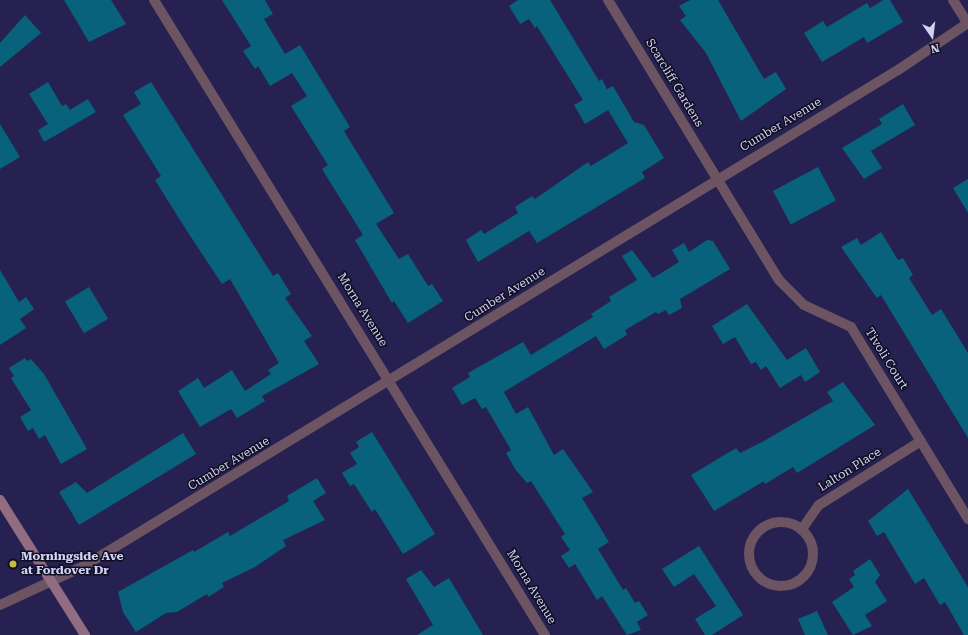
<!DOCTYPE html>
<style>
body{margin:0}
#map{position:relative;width:968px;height:635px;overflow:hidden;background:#262150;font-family:"Roboto Serif",serif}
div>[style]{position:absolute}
.building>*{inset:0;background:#09627c;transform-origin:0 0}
.minor>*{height:10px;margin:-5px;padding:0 5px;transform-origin:5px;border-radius:5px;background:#6c5462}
.minor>.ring{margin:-5px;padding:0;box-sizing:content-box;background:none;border:10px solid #6c5462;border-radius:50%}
.secondary>*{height:10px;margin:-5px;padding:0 5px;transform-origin:5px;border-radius:5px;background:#926c81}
.dots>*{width:11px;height:11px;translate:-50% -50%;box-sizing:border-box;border:2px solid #100e23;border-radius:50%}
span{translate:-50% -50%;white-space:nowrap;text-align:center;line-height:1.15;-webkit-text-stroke:3px #100e23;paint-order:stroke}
.street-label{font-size:12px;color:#d1d2f1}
.poi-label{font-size:12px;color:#d1d2f1;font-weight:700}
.left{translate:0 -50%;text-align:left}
.north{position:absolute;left:912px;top:16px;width:40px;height:40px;-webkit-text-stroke:3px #100e23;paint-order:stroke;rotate:166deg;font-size:11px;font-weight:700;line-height:16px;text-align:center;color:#d1d2f1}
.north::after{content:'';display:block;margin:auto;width:14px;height:18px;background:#d1d2f1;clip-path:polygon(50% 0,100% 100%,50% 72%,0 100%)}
</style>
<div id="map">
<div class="building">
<i style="clip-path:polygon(64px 0,111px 0,126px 24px,89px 42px)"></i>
<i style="clip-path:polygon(222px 0,265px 0,273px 14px,264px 19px,285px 54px,300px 45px,350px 127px,344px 131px,394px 213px,376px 224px,399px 259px,408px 254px,428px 286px,432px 284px,443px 301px,408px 323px,394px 301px,392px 303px,355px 240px,363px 235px,322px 169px,328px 165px,291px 106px,307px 96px,292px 73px,270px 86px,258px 66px,255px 69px,243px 51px,251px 46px)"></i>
<i style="clip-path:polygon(518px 0,550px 0,599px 81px,602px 79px,607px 89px,613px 86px,634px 122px,644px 125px,664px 158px,642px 172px,645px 178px,537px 243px,529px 231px,478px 262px,466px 240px,481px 230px,484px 234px,518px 213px,515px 207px,532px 196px,535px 199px,588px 162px,591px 166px,628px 143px,608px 110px,585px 124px,574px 105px,583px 100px,537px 26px,535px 28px,529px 19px,520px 24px,509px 6px)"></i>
<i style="clip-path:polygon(690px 0,718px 0,764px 79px,776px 72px,786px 89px,741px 121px,706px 53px,680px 20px,686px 16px,679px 6px)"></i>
<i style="clip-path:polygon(883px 0,890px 0,903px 22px,867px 43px,864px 37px,822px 62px,804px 33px,823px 21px,827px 27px,867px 3px,870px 8px)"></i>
<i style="clip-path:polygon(25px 15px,41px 33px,0 67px,0 43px)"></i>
<i style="clip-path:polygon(48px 82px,62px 106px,66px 104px,70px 110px,88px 99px,96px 112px,44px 142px,38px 130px,48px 124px,29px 94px)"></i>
<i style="clip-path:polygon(151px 82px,273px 276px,278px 273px,291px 294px,285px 298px,312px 336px,304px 341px,319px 364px,262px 396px,265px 401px,237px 418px,231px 409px,200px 427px,178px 391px,198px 378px,204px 388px,232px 370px,245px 391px,271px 374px,268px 370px,279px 363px,230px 279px,222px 284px,185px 228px,155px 180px,161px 176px,123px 115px,141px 104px,134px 92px)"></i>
<i style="clip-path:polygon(903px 104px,915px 125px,871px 151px,882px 168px,864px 179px,842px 148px,882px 124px,879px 119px)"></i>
<i style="clip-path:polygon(0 124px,20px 157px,0 169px)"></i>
<i style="left:818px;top:167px;width:38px;height:51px;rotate:62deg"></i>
<i style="clip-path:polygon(968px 179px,968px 213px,953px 188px)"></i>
<i style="clip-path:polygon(881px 232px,898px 260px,903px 258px,913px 275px,909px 278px,932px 315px,941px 309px,968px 353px,968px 438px,881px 295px,877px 298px,841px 247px,857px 238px,861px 245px)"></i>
<i style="clip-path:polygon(707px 240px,713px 241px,730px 269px,680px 299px,682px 308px,669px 315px,666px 310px,658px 314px,656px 312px,625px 330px,627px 335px,604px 349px,596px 336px,504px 392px,516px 414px,528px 407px,554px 455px,563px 449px,593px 492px,582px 498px,609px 542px,598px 549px,623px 590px,626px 588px,635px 603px,639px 601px,648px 615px,637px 622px,641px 630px,627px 635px,602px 596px,597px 600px,575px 564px,569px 568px,561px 556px,570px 550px,561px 537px,565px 534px,531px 481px,527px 483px,515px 469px,506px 453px,511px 450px,486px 407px,482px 409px,475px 398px,462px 405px,452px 388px,470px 377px,468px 373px,523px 342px,531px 355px,593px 317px,591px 314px,611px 301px,609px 297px,637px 280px,622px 256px,632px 250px,653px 278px,679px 262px,672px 250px,684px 243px,689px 252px)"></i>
<i style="clip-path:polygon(0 270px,19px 302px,26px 297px,34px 309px,20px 319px,26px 328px,0 345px)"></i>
<i style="left:89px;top:287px;width:37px;height:28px;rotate:59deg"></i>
<i style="clip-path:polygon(747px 304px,787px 360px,806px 348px,820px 372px,805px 382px,801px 375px,780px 388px,766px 366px,761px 370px,756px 362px,751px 364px,735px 337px,723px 344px,712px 326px)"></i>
<i style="clip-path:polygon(25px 358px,27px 361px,31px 359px,44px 374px,87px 449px,61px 464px,45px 435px,39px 439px,33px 428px,28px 431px,20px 417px,31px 410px,11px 378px,14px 376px,9px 368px)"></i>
<i style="clip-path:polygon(843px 382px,875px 425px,797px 473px,793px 467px,765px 484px,764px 481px,714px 511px,691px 475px,736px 448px,740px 453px,762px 442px,833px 401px,827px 392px)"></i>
<i style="clip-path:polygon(372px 432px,435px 534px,403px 554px,375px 509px,372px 512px,354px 484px,350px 486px,342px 473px,357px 464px,350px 453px,359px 447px,356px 442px)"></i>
<i style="clip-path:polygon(183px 433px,196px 454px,79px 525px,59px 492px,76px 482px,87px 493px)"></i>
<i style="clip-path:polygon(317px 478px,326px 493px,313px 501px,325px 520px,283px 540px,286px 546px,255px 567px,222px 583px,224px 587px,208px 597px,207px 594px,177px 612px,166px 613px,136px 632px,123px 612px,118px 592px,193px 550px,194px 552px,228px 532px,230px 536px,289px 501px,287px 496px)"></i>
<i style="clip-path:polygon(908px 489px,968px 587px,968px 635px,964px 635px,945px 602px,940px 605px,924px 578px,915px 584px,884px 532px,877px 536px,868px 521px)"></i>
<i style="clip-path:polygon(699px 546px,743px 615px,712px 635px,705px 635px,695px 619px,716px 606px,694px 574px,674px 587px,662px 569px)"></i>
<i style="clip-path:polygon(870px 559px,880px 575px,875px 582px,887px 601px,865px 615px,872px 626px,853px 635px,832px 602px,854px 587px,849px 579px,855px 575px,853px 571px)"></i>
<i style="clip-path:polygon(421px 570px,434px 587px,449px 578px,483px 635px,417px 635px,433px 625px,406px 579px)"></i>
<i style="clip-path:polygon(817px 611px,828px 635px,805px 635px,798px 619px)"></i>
</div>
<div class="minor">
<i style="left:154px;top:0;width:746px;rotate:58.38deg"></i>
<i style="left:608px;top:0;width:328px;rotate:58.6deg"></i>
<i style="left:779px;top:280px;width:35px;rotate:45deg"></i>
<i style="left:804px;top:305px;width:52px;rotate:25.1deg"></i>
<i style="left:851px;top:327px;width:225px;rotate:58.6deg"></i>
<i style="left:953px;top:0;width:28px;rotate:58deg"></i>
<i class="ring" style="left:749px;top:522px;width:54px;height:54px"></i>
<i style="left:802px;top:529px;width:29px;rotate:-55deg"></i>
<i style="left:819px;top:505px;width:120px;rotate:-32.1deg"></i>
<i style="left:0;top:605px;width:93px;rotate:-24.9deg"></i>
<i style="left:84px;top:566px;width:953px;rotate:-31.36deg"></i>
<i style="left:898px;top:70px;width:84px;rotate:-33.9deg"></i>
</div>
<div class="secondary">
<i style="left:0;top:500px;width:160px;rotate:57.8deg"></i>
</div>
<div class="dots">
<i style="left:13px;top:564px;background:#c7bb3c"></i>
</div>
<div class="street-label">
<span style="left:674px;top:83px;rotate:59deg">Scarcliff Gardens</span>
<span style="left:781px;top:125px;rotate:-31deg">Cumber Avenue</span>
<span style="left:505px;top:295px;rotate:-32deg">Cumber Avenue</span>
<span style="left:362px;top:310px;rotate:58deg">Morna Avenue</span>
<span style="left:886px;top:359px;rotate:58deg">Tivoli Court</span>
<span style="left:229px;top:464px;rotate:-31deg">Cumber Avenue</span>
<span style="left:850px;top:470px;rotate:-32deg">Lalton Place</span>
<span style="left:531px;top:587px;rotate:59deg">Morna Avenue</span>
</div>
<div class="poi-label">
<span class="left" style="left:21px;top:564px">Morningside Ave<br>at Fordover Dr</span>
</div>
<div class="north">N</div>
</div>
